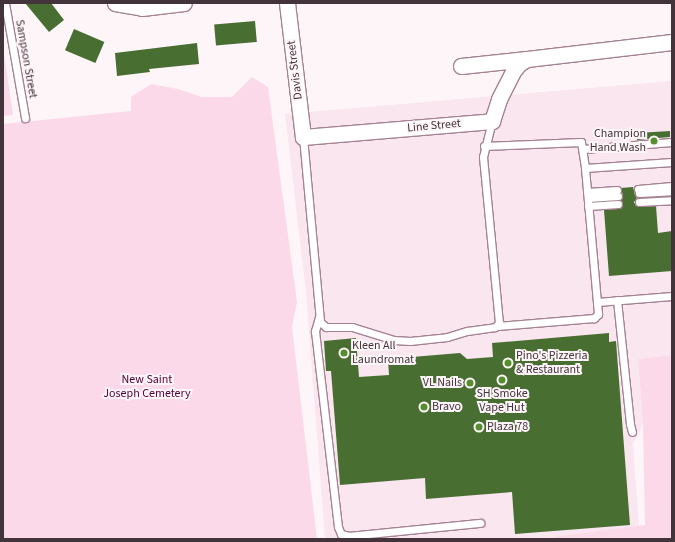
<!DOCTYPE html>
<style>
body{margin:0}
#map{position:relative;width:675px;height:542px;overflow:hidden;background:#fef5f9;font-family:"Source Sans 3",sans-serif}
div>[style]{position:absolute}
.built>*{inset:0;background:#f9e6ef}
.green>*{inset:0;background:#fbd9e9}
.building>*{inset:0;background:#486e32;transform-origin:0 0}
.roads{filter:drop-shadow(1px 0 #a58293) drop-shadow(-1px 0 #a58293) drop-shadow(0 1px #a58293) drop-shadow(0 -1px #a58293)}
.service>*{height:7px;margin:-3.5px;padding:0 3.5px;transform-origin:3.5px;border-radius:3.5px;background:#fff}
.minor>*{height:15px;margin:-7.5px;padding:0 7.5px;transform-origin:7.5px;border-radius:7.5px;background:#fff}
.dots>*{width:11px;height:11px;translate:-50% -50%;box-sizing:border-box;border:2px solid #fef5f9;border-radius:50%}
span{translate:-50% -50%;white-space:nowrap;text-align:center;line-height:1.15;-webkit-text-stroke:4px #fef5f9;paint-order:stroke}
.street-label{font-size:12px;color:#43343b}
.poi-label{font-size:12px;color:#43343b}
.right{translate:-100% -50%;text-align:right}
.left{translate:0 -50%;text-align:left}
.park-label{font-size:12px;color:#560038}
.frame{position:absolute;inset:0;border:4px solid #43343b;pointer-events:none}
</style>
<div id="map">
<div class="built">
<i style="clip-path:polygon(672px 81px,672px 355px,638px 359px,643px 424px,633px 444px,640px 539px,325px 539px,306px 292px,285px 114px)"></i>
</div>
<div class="green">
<i style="clip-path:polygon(3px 47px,13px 115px,3px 116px)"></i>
<i style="clip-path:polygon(252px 77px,268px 87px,297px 302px,292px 327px,317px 539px,3px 539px,3px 124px,131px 111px,131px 97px,151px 84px,178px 89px,202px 97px,232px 97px)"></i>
<i style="clip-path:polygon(672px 355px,672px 539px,539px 539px,645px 525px,643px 424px,638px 359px)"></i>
</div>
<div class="building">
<i style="clip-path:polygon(25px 3px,51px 3px,64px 20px,49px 32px)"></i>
<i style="left:255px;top:21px;width:21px;height:41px;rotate:85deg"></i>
<i style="left:74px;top:29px;width:33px;height:23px;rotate:23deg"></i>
<i style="clip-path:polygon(197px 43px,199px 64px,149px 69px,150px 72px,117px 76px,115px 53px)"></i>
<i style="clip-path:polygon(670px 131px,670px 137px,637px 140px,637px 133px)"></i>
<i style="clip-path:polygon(633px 187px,635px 195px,637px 198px,634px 202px,636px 206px,656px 206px,658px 233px,672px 231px,672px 271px,609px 276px,604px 210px,621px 208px,623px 204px,621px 200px,623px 196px,621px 188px)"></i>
<i style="clip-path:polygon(609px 333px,609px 342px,616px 341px,630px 525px,515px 534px,512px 492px,426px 499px,425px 478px,340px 485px,331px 371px,326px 371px,324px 341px,356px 338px,359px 377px,389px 375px,388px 359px,460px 353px,467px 359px,493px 357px,492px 343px)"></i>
</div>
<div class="roads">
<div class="service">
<i style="left:5px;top:3px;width:117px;rotate:80.1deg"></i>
<i style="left:303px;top:137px;width:186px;rotate:84.7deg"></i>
<i style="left:320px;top:322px;width:8px;rotate:40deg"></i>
<i style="left:326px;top:327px;width:26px"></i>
<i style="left:352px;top:327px;width:44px;rotate:17.2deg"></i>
<i style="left:394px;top:340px;width:16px;rotate:4deg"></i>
<i style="left:410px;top:341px;width:37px;rotate:-6deg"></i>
<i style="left:447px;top:337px;width:21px;rotate:-17deg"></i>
<i style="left:467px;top:331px;width:28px;rotate:-8deg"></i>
<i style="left:495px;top:327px;width:6px;rotate:-45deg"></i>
<i style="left:499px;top:323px;width:167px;rotate:-95.5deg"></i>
<i style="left:483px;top:157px;width:37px;rotate:-76deg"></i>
<i style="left:484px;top:146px;width:97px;rotate:-2.4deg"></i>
<i style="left:581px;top:142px;width:26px;rotate:81deg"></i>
<i style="left:585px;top:168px;width:147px;rotate:84.9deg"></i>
<i style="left:598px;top:314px;width:6px;rotate:135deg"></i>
<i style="left:594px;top:318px;width:97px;rotate:175.3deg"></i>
<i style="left:583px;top:149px;width:89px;rotate:-4.5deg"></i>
<i style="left:585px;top:168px;width:87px;rotate:-3.9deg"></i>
<i style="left:638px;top:189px;width:34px;rotate:-5deg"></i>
<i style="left:587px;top:192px;width:30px;rotate:-4deg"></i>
<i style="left:639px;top:193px;width:33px;rotate:-3deg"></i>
<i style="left:588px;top:198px;width:30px;rotate:-4deg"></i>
<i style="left:639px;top:202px;width:33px;rotate:-3deg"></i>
<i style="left:588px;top:206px;width:30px;rotate:-4deg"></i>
<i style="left:617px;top:300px;width:125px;rotate:84deg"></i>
<i style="left:630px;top:424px;width:8px;rotate:76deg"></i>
<i style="left:597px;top:302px;width:75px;rotate:-4.6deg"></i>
<i style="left:319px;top:317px;width:15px;rotate:106deg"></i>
<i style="left:315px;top:331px;width:197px;rotate:83.3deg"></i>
<i style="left:338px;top:527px;width:8px;rotate:67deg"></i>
<i style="left:341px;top:534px;width:8px;rotate:14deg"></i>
<i style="left:349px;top:536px;width:132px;rotate:-5.7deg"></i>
</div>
<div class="minor">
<i style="left:115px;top:3px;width:27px;rotate:10deg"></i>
<i style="left:142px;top:8px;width:42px;rotate:-6.8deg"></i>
<i style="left:287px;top:3px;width:135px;rotate:83.2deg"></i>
<i style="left:303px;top:137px;width:190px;rotate:-4.8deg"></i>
<i style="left:492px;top:121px;width:23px;rotate:-72deg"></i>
<i style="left:499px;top:99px;width:31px;rotate:-63deg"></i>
<i style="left:513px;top:71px;width:11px;rotate:-49deg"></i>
<i style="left:520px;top:63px;width:8px;rotate:-30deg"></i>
<i style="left:527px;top:59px;width:146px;rotate:-6.7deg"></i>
<i style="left:461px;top:66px;width:66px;rotate:-6.1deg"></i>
</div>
</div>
<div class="dots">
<i style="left:654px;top:141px;background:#558f2d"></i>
<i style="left:344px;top:353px;background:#558f2d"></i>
<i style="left:508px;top:363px;background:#558f2d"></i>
<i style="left:502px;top:380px;background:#558f2d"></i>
<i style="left:470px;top:383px;background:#558f2d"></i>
<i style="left:424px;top:407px;background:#558f2d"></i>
<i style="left:479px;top:427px;background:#558f2d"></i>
</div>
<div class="street-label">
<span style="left:26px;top:59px;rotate:80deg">Sampson Street</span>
<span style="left:295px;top:70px;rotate:-97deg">Davis Street</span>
<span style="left:434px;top:126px;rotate:-5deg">Line Street</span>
</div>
<div class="poi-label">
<span class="right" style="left:646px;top:141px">Champion<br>Hand Wash</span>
<span class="left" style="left:352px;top:353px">Kleen All<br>Laundromat</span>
<span class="left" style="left:516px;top:363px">Pino's Pizzeria<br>&amp; Restaurant</span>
<span class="right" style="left:462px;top:383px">VL Nails</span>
<span style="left:502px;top:401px">SH Smoke<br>Vape Hut</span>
<span class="left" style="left:432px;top:407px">Bravo</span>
<span class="left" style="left:487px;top:427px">Plaza 78</span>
</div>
<div class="park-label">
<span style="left:147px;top:387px">New Saint<br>Joseph Cemetery</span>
</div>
<div class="frame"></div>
</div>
